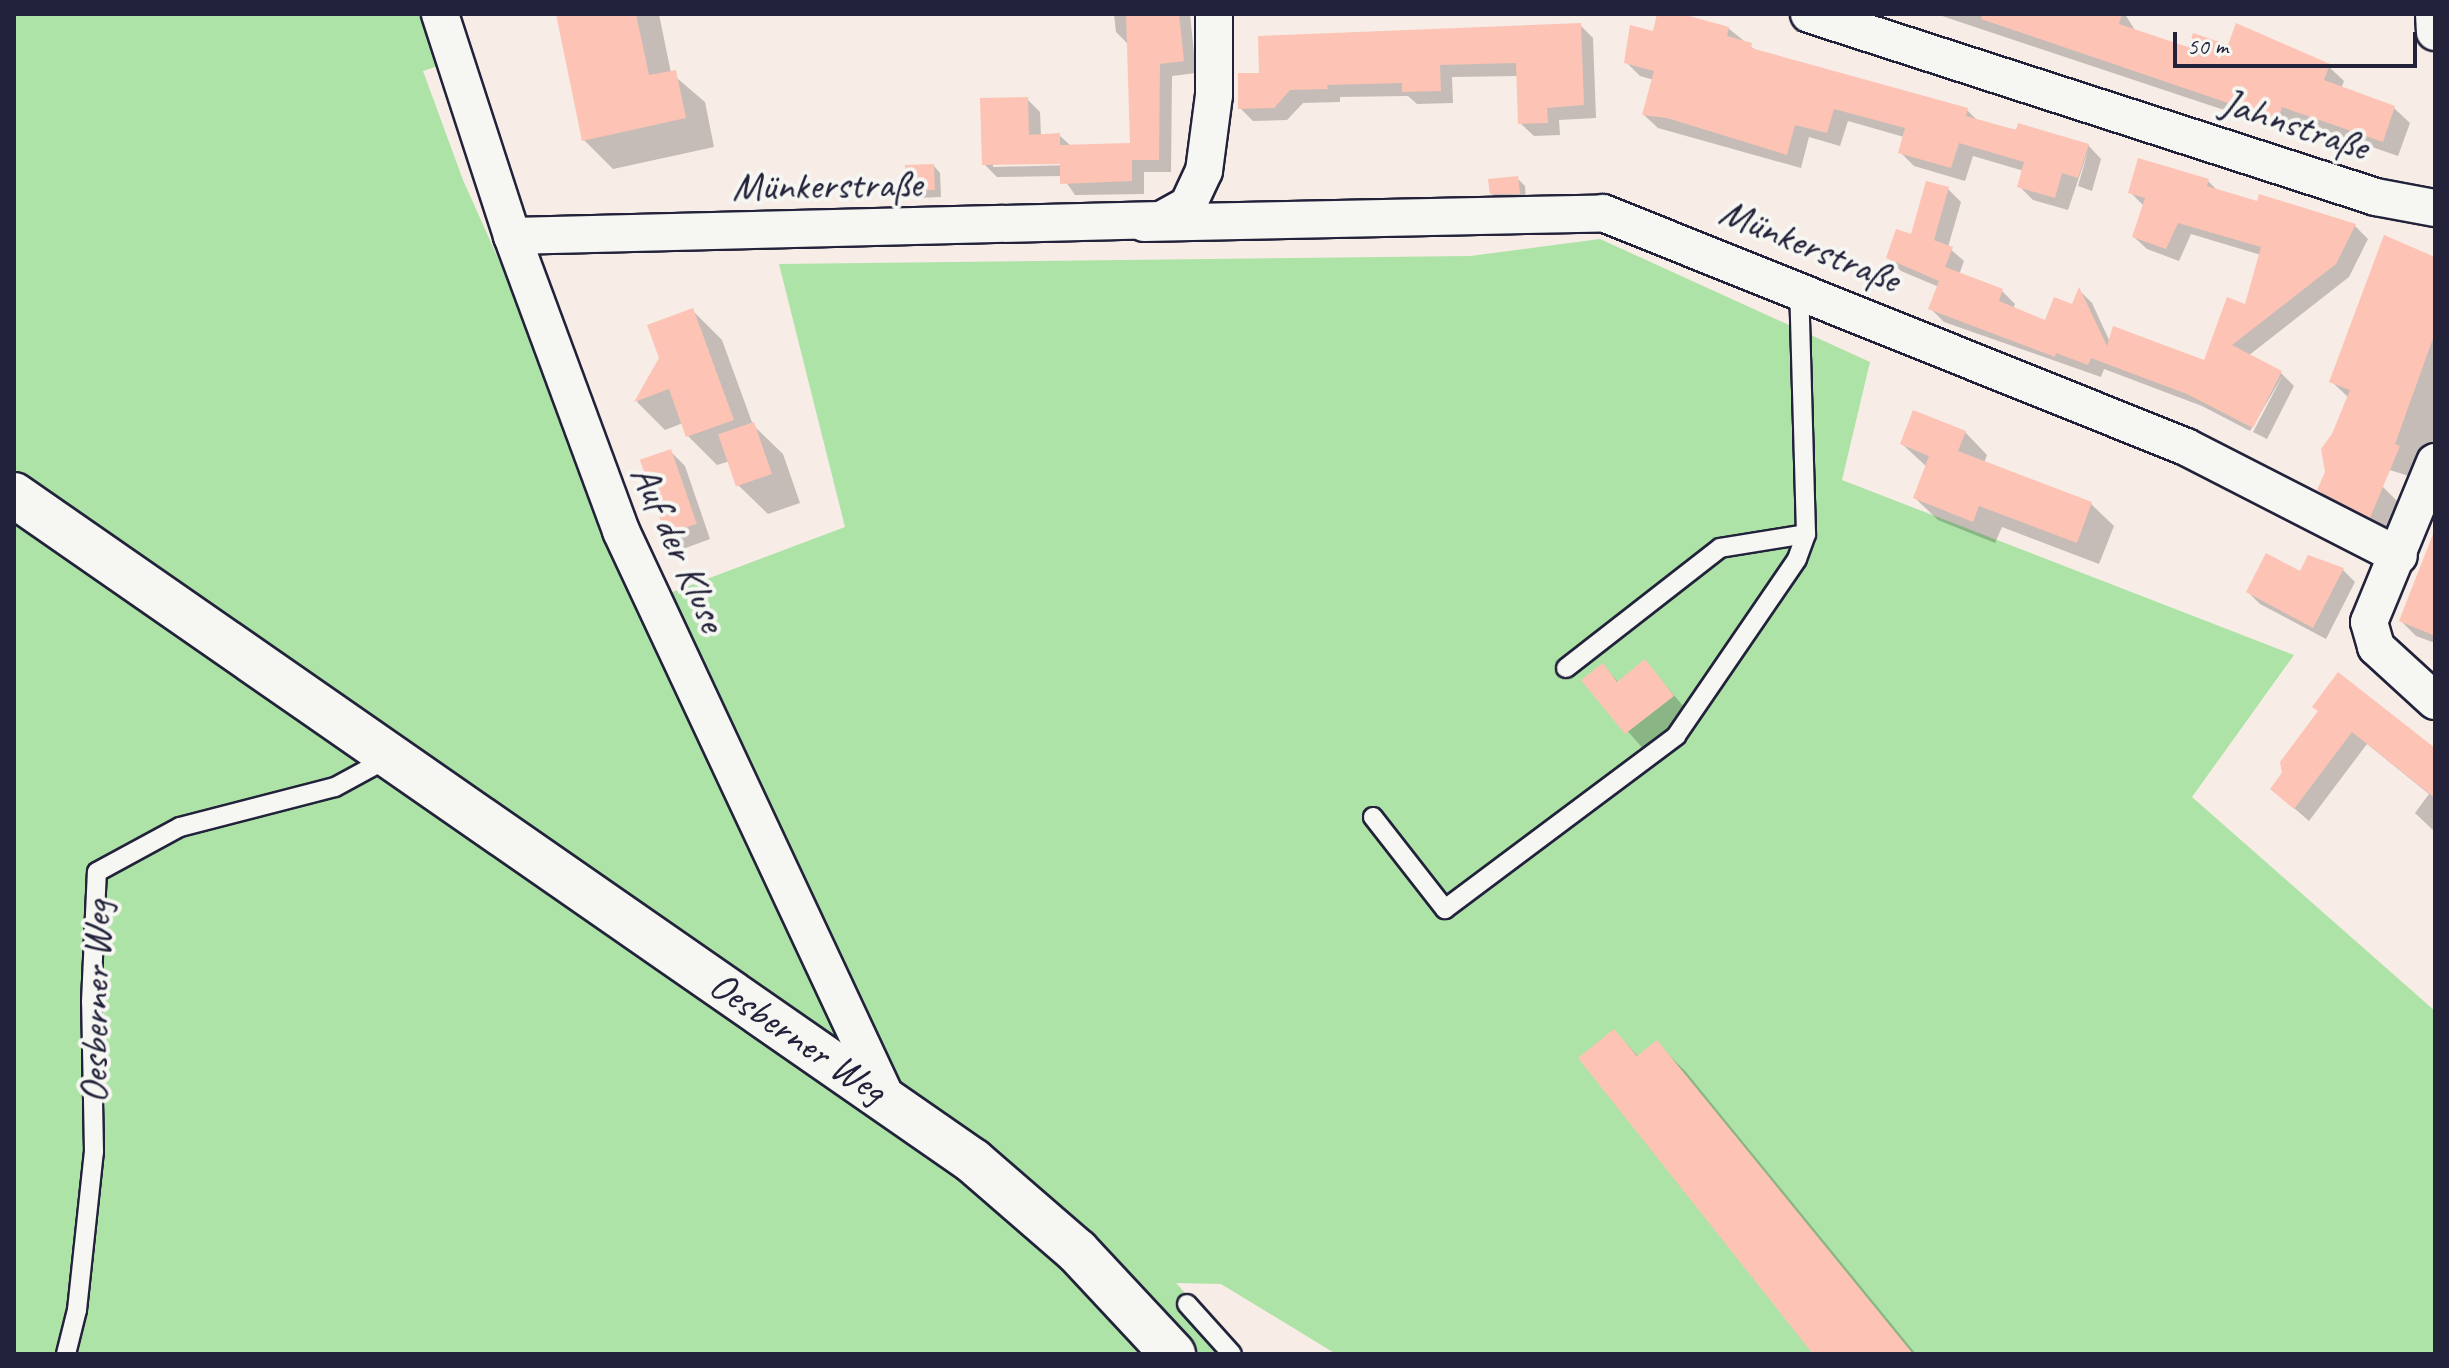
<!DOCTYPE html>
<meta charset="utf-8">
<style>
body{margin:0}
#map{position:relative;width:2449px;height:1368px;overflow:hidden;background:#f7ece6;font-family:Caveat,sans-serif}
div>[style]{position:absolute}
.green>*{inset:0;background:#ade3a6}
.shadow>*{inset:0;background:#0003}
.building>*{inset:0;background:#fdc3b4;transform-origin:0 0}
.roads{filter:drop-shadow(2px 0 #22223b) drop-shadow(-2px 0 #22223b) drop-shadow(0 2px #22223b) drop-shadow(0 -2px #22223b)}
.lane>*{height:18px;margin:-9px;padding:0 9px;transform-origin:9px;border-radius:9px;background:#f6f6f2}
.street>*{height:36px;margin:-18px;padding:0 18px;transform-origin:18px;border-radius:18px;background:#f6f6f2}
.secondary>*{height:44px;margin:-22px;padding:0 22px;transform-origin:22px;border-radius:22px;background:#f6f6f2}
span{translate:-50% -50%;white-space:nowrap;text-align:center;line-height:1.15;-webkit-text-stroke:8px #f6f6f2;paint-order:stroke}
.street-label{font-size:40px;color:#22223b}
.frame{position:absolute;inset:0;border:16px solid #22223b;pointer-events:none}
.scale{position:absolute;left:2173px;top:32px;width:244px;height:36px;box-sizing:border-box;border:4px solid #22223b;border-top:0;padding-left:10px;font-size:24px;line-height:28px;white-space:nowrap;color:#22223b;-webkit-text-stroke:6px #f6f6f2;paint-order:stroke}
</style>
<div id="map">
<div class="green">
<i style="clip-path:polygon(14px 14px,433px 14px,444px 64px,423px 71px,463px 180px,651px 600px,845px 527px,779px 264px,1470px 256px,1600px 239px,1870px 362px,1842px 480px,2294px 655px,2192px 797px,2435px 1011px,2435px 1354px,1336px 1354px,1221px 1284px,1176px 1283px,1240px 1354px,14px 1354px)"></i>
</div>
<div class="shadow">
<i style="clip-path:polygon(558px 14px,659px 14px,671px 73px,705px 102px,714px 147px,613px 169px,584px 140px)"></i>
<i style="clip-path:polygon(evenodd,1114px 14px,1190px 14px,1196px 73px,1172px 76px,1171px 172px,1144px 172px,1144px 194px,1075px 195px,1062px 176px,997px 177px,984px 164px,1027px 99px,1040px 112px,1041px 136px,1059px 135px,1071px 146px,1132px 145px,1129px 45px,1116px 32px,1114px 14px,1070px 161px,1070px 165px,993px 167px,993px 163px,1070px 161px)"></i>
<i style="clip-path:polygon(1659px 14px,1728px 28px,1759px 53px,1967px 110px,1979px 122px,2088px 145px,2101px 159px,2092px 191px,2078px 186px,2088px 151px,2068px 210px,2033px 200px,2019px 186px,2024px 171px,1973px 156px,1965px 181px,1914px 166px,1900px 152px,1904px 137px,1848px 121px,1840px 146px,1809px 137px,1801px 168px,1658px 128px,1644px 115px,1654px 80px,1640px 76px,1626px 62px,1654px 34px)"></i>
<i style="clip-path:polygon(1936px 14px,2125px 14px,2136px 32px,2190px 49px,2230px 47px,2328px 66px,2344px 81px,2341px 89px,2394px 108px,2410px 123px,2398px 156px,2297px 121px,2293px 133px)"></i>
<i style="clip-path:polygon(1580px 25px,1593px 38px,1596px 118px,1559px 120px,1560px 135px,1534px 136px,1520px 123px,1519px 76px,1452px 77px,1453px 103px,1417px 104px,1408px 96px,1340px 97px,1340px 102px,1303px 103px,1287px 120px,1253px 121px,1240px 108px,1261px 75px)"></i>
<i style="clip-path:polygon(934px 166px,940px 173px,941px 197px,916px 198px,909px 191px)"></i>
<i style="clip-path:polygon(1518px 179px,1525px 186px,1526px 200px,1499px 201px,1492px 194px)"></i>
<i style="clip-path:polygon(2208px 181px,2218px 191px,2258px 204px,2260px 197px,2355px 226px,2368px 239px,2349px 277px,2248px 356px,2281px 373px,2294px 386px,2267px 439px,2253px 432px,2283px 375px,2250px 431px,2202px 406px,2104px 369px,2101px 377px,1944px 322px,1931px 309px,1939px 287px,1901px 271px,1888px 258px,1912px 237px,1948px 189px,1961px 202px,1948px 247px,1964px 261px,1959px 275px,2002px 291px,2015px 304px,2013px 309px,2046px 323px,2074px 307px,2080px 291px,2092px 303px,2110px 342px,2205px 362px,2247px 307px,2261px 255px,2191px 234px,2179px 261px,2147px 249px,2134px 237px,2143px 205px,2130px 192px)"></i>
<i style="clip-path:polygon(693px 311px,722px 340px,753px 425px,783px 454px,800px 503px,768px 514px,738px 485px,730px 461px,717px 465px,688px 436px,683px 423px,665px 430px,637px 402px)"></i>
<i style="clip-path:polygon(2434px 335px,2435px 336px,2434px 484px,2377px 466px,2349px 398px,2331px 381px)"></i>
<i style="clip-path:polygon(1965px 432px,1987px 455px,1984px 463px,2091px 504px,2114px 526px,2099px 564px,2002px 527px,1995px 543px,1938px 520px,1915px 498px,1927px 467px,1902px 444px)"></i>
<i style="clip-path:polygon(670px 451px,685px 466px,710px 539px,683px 549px,668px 534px)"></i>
<i style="clip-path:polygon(2383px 487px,2422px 526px,2410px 555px,2358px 529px,2319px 490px)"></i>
<i style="clip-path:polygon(2435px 536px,2435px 643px,2416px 636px,2401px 621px)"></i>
<i style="clip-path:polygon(2309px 557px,2343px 570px,2355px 582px,2326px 639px,2260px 604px,2248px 592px,2301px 574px)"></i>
<i style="clip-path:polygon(1645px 662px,1698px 723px,1652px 759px,1584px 681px,1603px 666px,1619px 683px)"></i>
<i style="clip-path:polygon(2320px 712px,2435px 752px,2435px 832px,2415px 813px,2429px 794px,2367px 744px,2309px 821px,2272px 789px)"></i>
<i style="clip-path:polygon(1614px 1031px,1639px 1057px,1657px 1043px,1686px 1072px,1916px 1354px,1816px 1354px)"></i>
</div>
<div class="building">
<i style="clip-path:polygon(556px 14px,636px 14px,649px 75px,676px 70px,686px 118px,582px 141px)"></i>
<i style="clip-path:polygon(1126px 14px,1179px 14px,1184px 61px,1160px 64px,1159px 160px,1132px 160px,1132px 181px,1060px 184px,1060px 164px,982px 165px,980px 98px,1028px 97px,1029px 135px,1060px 133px,1060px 145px,1130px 143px)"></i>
<i style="clip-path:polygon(1657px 14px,1682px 14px,1729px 27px,1727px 36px,1752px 43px,1751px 48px,1968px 108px,1966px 116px,2016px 130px,2018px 123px,2089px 144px,2078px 178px,2062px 173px,2055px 198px,2017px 187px,2024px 162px,1959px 143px,1951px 168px,1898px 153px,1905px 128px,1834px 109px,1827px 133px,1795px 125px,1787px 155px,1667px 118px,1642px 115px,1654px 71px,1624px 63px,1630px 25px,1653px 31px)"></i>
<i style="clip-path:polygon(1982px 14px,2122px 14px,2119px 24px,2188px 47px,2193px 33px,2228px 45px,2236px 23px,2330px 64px,2324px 80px,2395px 106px,2383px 142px,2282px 107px,2278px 120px,1981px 19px)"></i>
<i style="clip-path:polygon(1581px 23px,1584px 105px,1547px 108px,1548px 123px,1518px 124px,1516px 63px,1440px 65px,1441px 91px,1402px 92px,1402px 83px,1327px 85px,1328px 89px,1290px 90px,1274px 108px,1238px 109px,1238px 73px,1259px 73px,1258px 36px)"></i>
<i style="clip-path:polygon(2138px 158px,2209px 179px,2207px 186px,2257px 201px,2259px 194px,2356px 224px,2336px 264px,2232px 345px,2282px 371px,2253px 428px,2187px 394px,2091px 358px,2088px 365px,2056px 353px,2055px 357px,1928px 309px,1939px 281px,1886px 258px,1896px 229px,1911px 234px,1926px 181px,1949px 187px,1934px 240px,1953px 247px,1945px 267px,2003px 289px,1999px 301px,2045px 320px,2054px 297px,2072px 304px,2079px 287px,2107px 346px,2113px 326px,2204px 360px,2227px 297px,2245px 304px,2261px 247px,2178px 223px,2166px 249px,2132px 237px,2145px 198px,2128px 193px)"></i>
<i style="left:934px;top:164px;width:26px;height:29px;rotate:88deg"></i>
<i style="clip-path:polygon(1518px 176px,1520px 194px,1490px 194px,1488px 179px)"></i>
<i style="clip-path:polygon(2384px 235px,2435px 257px,2435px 333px,2395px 444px,2400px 446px,2370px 518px,2317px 490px,2325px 472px,2321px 449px,2332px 434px,2350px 390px,2329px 382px)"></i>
<i style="clip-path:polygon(693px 308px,734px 420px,686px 437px,669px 389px,634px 402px,659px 358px,647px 325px)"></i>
<i style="clip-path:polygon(1913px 410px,1966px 431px,1958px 451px,2092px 502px,2077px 543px,1979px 506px,1973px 522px,1913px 498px,1929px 456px,1900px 444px)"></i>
<i style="left:754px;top:422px;width:55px;height:38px;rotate:71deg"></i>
<i style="left:671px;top:449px;width:79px;height:33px;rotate:71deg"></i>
<i style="clip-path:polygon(2433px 534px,2435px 535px,2435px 636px,2399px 621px)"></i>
<i style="clip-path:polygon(2266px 553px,2300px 571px,2308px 555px,2344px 568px,2313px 628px,2246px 592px)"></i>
<i style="clip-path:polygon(1645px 659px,1674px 696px,1625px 734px,1581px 680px,1603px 663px,1617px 682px)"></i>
<i style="clip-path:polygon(2338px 672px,2435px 748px,2435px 798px,2352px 732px,2294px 809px,2270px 789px,2282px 773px,2280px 762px,2318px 711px,2312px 707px)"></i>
<i style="clip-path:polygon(1614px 1029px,1637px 1056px,1657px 1040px,1913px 1354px,1813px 1354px,1578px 1058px)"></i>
</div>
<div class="roads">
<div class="lane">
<i style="left:1566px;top:668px;width:195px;rotate:-37.9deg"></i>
<i style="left:1720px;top:548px;width:87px;rotate:-9.2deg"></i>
<i style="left:1373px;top:817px;width:117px;rotate:52deg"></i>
<i style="left:1445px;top:909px;width:289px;rotate:-36.8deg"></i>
<i style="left:1676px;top:736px;width:214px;rotate:-55.6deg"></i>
<i style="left:1797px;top:559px;width:27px;rotate:-70deg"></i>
<i style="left:1806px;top:534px;width:245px;rotate:-91.6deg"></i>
<i style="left:1187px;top:1304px;width:67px;rotate:48deg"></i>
<i style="left:66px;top:1354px;width:45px;rotate:-76deg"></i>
<i style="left:77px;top:1310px;width:159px;rotate:-83.9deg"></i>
<i style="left:94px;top:1152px;width:150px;rotate:-91.1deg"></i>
<i style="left:91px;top:1002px;width:130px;rotate:-87.4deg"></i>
<i style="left:97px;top:872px;width:94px;rotate:-28.5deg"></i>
<i style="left:180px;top:827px;width:160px;rotate:-14.5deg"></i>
<i style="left:335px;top:787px;width:63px;rotate:-28.6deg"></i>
</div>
<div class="street">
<i style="left:440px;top:14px;width:233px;rotate:72deg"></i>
<i style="left:512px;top:236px;width:314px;rotate:69.7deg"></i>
<i style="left:621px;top:531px;width:625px;rotate:64.91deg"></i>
<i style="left:1809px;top:14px;width:596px;rotate:17.89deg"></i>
<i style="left:2376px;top:197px;width:60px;rotate:10.6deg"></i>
<i style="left:2434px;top:14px;width:18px;rotate:87deg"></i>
<i style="left:1144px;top:223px;width:459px;rotate:-1.2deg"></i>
<i style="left:1603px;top:213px;width:628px;rotate:21.87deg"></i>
<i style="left:2186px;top:447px;width:239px;rotate:27.1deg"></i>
<i style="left:512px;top:236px;width:649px;rotate:-1.41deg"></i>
<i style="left:1161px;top:220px;width:31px;rotate:-29deg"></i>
<i style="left:1188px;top:205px;width:38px;rotate:-65deg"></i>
<i style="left:1204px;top:171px;width:77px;rotate:-82.5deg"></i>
<i style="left:1214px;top:95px;width:81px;rotate:-90deg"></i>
<i style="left:2435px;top:462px;width:173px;rotate:112.4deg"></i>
<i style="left:2369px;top:622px;width:26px;rotate:74deg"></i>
<i style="left:2376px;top:647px;width:80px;rotate:42.5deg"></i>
</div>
<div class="secondary">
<i style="left:14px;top:495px;width:1168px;rotate:34.78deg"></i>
<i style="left:973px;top:1161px;width:138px;rotate:40.9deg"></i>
<i style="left:1077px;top:1251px;width:141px;rotate:47deg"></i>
</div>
</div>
<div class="street-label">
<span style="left:2295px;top:124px;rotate:18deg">Jahnstraße</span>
<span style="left:827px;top:185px;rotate:-1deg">Münkerstraße</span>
<span style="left:1810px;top:245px;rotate:22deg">Münkerstraße</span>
<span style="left:679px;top:548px;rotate:66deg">Auf der Kluse</span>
<span style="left:95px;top:1002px;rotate:-89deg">Oesberner Weg</span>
<span style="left:798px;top:1037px;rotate:34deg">Oesberner Weg</span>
</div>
<div class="frame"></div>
<div class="scale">50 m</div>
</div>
